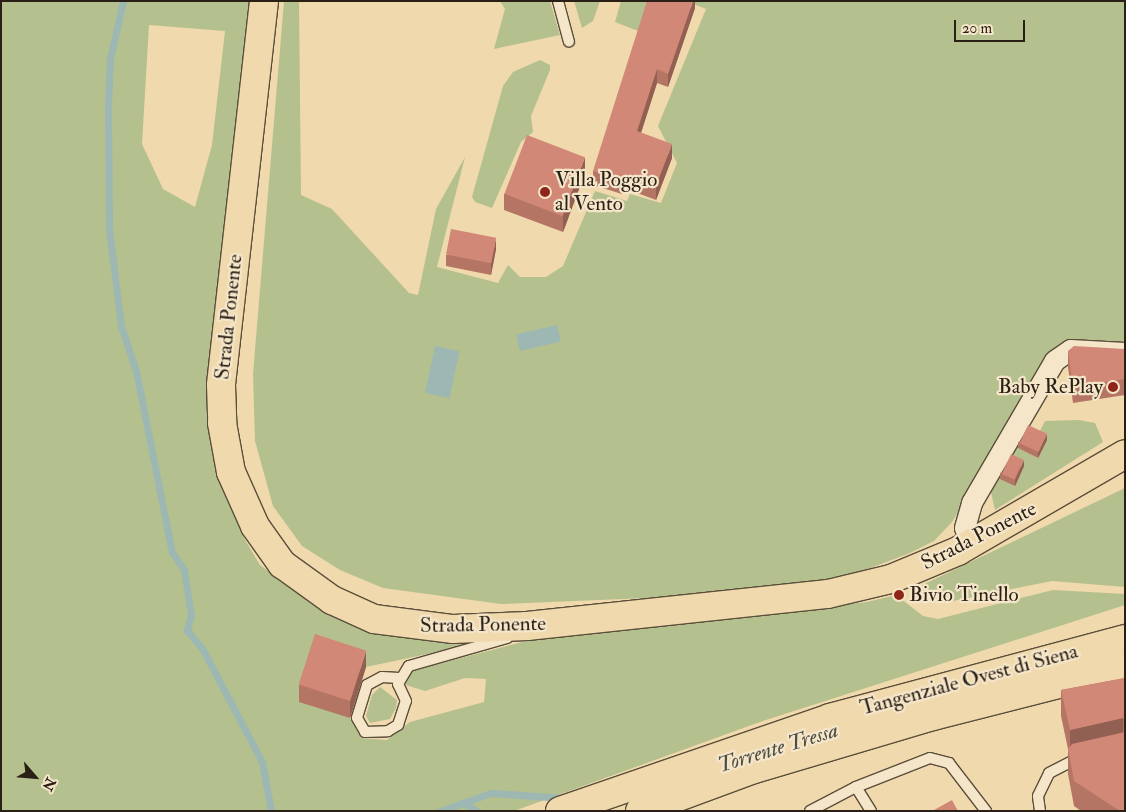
<!DOCTYPE html>
<style>
body{margin:0}
#map{position:relative;width:1126px;height:812px;overflow:hidden;background:#f0d9ad;font-family:"IM FELL Double Pica",serif}
div>[style]{position:absolute}
.green>*{inset:0;background:#b4c08e}
.water>*{inset:0;background:#9db8b3;transform-origin:0 0}
.stream>*{height:7px;margin:-3.5px;padding:0 3.5px;transform-origin:3.5px;border-radius:3.5px;background:#9db8b3}
.roads{filter:drop-shadow(1px 0 #5b4e3b) drop-shadow(-1px 0 #5b4e3b) drop-shadow(0 1px #5b4e3b) drop-shadow(0 -1px #5b4e3b)}
.service>*{height:10px;margin:-5px;padding:0 5px;transform-origin:5px;border-radius:5px;background:#f5e6ca}
.minor>*{height:20px;margin:-10px;padding:0 10px;transform-origin:10px;border-radius:10px;background:#f5e6ca}
.primary>*{height:28px;margin:-14px;padding:0 14px;transform-origin:14px;border-radius:14px;background:#f0d9ad}
.trunk>*{height:28px;margin:-14px;padding:0 14px;transform-origin:14px;border-radius:14px;background:#f0d9ad}
.wall>*{inset:0;background:#b47565}
.shaded-wall>*{inset:0;background:#925f53}
.building>*{inset:0;background:#d18876;transform-origin:0 0}
.dots>*{width:14px;height:14px;translate:-50% -50%;box-sizing:border-box;border:2px solid #f5e6ca;border-radius:50%}
span{translate:-50% -50%;white-space:nowrap;text-align:center;line-height:1.15;-webkit-text-stroke:4.5px #f5e6ca;paint-order:stroke}
.poi-label{font-size:21px;color:#291f15}
.left{translate:0 -50%;text-align:left}
.right{translate:-100% -50%;text-align:right}
.street-label{font-size:21px;color:#291f15}
.water-label{font-size:22px;color:#4c4d44;font-style:italic}
.frame{position:absolute;inset:0;border:2px solid #291f15;pointer-events:none}
.north{position:absolute;left:10px;top:752px;width:50px;height:50px;-webkit-text-stroke:4px #f5e6ca;paint-order:stroke;rotate:117deg;font-size:14px;font-weight:700;line-height:20px;text-align:center;color:#291f15}
.north::after{content:'';display:block;margin:auto;width:18px;height:22px;background:#291f15;clip-path:polygon(50% 0,100% 100%,50% 72%,0 100%)}
.scale{position:absolute;left:954px;top:20px;width:71px;height:22px;box-sizing:border-box;border:2px solid #291f15;border-top:0;padding-left:6px;font-size:15px;line-height:18px;white-space:nowrap;color:#291f15;-webkit-text-stroke:4px #f5e6ca;paint-order:stroke}
</style>
<div id="map">
<div class="green">
<i style="clip-path:polygon(evenodd,1px 1px,251px 1px,207px 380px,212px 451px,221px 480px,244px 538px,260px 565px,320px 610px,349px 623px,489px 641px,366px 667px,315px 651px,361px 738px,387px 740px,410px 722px,484px 702px,486px 679px,465px 678px,425px 691px,406px 685px,407px 672px,534px 639px,867px 602px,896px 595px,923px 616px,938px 619px,1053px 590px,1125px 594px,1125px 605px,760px 722px,514px 811px,1px 811px,1px 1px,149px 25px,225px 31px,212px 145px,195px 207px,163px 189px,142px 144px,149px 25px)"></i>
<i style="clip-path:polygon(284px 1px,299px 1px,301px 195px,332px 209px,409px 293px,418px 295px,436px 209px,465px 157px,437px 267px,498px 283px,508px 265px,520px 277px,546px 277px,563px 266px,595px 191px,627px 201px,630px 194px,661px 203px,677px 163px,658px 126px,706px 9px,686px 1px,1125px 1px,1125px 346px,1058px 349px,952px 522px,934px 541px,910px 553px,852px 575px,744px 594px,501px 604px,383px 588px,340px 570px,302px 546px,273px 506px,255px 441px,253px 374px)"></i>
<i style="clip-path:polygon(500px 1px,550px 1px,560px 35px,494px 49px,505px 9px)"></i>
<i style="clip-path:polygon(574px 1px,600px 1px,593px 21px,582px 28px)"></i>
<i style="clip-path:polygon(621px 1px,648px 1px,638px 31px,615px 22px)"></i>
<i style="clip-path:polygon(540px 60px,550px 65px,550px 70px,531px 116px,533px 132px,521px 142px,492px 208px,475px 202px,472px 197px,503px 86px,513px 72px)"></i>
<i style="clip-path:polygon(1079px 420px,1095px 423px,1103px 442px,995px 510px,990px 488px,1023px 434px,1017px 447px,1038px 458px,1038px 435px,1045px 421px)"></i>
<i style="clip-path:polygon(1125px 488px,1125px 587px,1052px 581px,948px 602px,922px 595px,918px 587px)"></i>
<i style="clip-path:polygon(380px 687px,397px 700px,396px 708px,390px 719px,370px 723px,366px 716px,372px 695px)"></i>
</div>
<div class="water">
<i style="left:557px;top:325px;width:17px;height:42px;rotate:77deg"></i>
<i style="left:435px;top:346px;width:25px;height:48px;rotate:12deg"></i>
</div>
<div class="stream">
<i style="left:123px;top:1px;width:59px;rotate:102.6deg"></i>
<i style="left:110px;top:59px;width:46px;rotate:92.5deg"></i>
<i style="left:108px;top:105px;width:124px;rotate:89.5deg"></i>
<i style="left:109px;top:229px;width:98px;rotate:82.9deg"></i>
<i style="left:121px;top:326px;width:47px;rotate:71.6deg"></i>
<i style="left:136px;top:371px;width:185px;rotate:78.8deg"></i>
<i style="left:172px;top:552px;width:22px;rotate:56deg"></i>
<i style="left:184px;top:570px;width:46px;rotate:81.2deg"></i>
<i style="left:191px;top:615px;width:16px;rotate:105deg"></i>
<i style="left:187px;top:630px;width:26px;rotate:51deg"></i>
<i style="left:203px;top:650px;width:127px;rotate:62.2deg"></i>
<i style="left:262px;top:762px;width:50px;rotate:79.6deg"></i>
<i style="left:463px;top:803px;width:16px;rotate:30deg"></i>
<i style="left:440px;top:811px;width:54px;rotate:-19.4deg"></i>
<i style="left:491px;top:793px;width:73px;rotate:3.9deg"></i>
</div>
<div class="roads">
<div class="service">
<i style="left:558px;top:1px;width:42px;rotate:75deg"></i>
<i style="left:399px;top:678px;width:17px;rotate:-177deg"></i>
<i style="left:382px;top:677px;width:17px;rotate:152deg"></i>
<i style="left:367px;top:685px;width:34px;rotate:107deg"></i>
<i style="left:357px;top:718px;width:16px;rotate:60deg"></i>
<i style="left:365px;top:732px;width:23px;rotate:-2deg"></i>
<i style="left:388px;top:731px;width:12px;rotate:-31deg"></i>
<i style="left:398px;top:725px;width:25px;rotate:-72deg"></i>
<i style="left:406px;top:701px;width:19px;rotate:-115deg"></i>
<i style="left:398px;top:684px;width:21px;rotate:-59deg"></i>
<i style="left:409px;top:666px;width:102px;rotate:-15.9deg"></i>
<i style="left:856px;top:787px;width:28px;rotate:58deg"></i>
<i style="left:810px;top:811px;width:52px;rotate:-27.6deg"></i>
<i style="left:856px;top:787px;width:79px;rotate:-21.4deg"></i>
<i style="left:930px;top:758px;width:20px;rotate:15deg"></i>
<i style="left:949px;top:763px;width:61px;rotate:52.4deg"></i>
<i style="left:1040px;top:811px;width:15px;rotate:-98deg"></i>
<i style="left:1038px;top:796px;width:25px;rotate:-64deg"></i>
<i style="left:1049px;top:773px;width:34px;rotate:-27deg"></i>
</div>
<div class="minor">
<i style="left:972px;top:544px;width:17px;rotate:-114deg"></i>
<i style="left:965px;top:528px;width:26px;rotate:-74deg"></i>
<i style="left:972px;top:503px;width:164px;rotate:-59.7deg"></i>
<i style="left:1055px;top:361px;width:19px;rotate:-35deg"></i>
<i style="left:1071px;top:350px;width:54px;rotate:3.2deg"></i>
</div>
<div class="primary">
<i style="left:264px;top:1px;width:386px;rotate:96.4deg"></i>
<i style="left:221px;top:385px;width:38px;rotate:88deg"></i>
<i style="left:222px;top:423px;width:50px;rotate:79.6deg"></i>
<i style="left:231px;top:472px;width:59px;rotate:66deg"></i>
<i style="left:255px;top:526px;width:47px;rotate:54.6deg"></i>
<i style="left:282px;top:564px;width:62px;rotate:35.8deg"></i>
<i style="left:332px;top:600px;width:46px;rotate:24.3deg"></i>
<i style="left:374px;top:619px;width:80px;rotate:7.2deg"></i>
<i style="left:453px;top:629px;width:74px;rotate:-2.3deg"></i>
<i style="left:527px;top:626px;width:303px;rotate:-6.1deg"></i>
<i style="left:828px;top:594px;width:65px;rotate:-13.4deg"></i>
<i style="left:891px;top:579px;width:73px;rotate:-22.7deg"></i>
<i style="left:958px;top:551px;width:193px;rotate:-30.1deg"></i>
</div>
<div class="trunk">
<i style="left:560px;top:811px;width:286px;rotate:-19deg"></i>
<i style="left:830px;top:718px;width:305px;rotate:-15deg"></i>
<i style="left:640px;top:811px;width:121px;rotate:-20.2deg"></i>
<i style="left:754px;top:769px;width:187px;rotate:-16.5deg"></i>
<i style="left:933px;top:716px;width:198px;rotate:-14.3deg"></i>
</div>
</div>
<div class="wall">
<i style="clip-path:polygon(695px 1px,695px 8px,668px 87px,657px 83px,641px 133px,672px 158px,656px 200px,624px 188px,622px 194px,593px 185px,593px 171px)"></i>
<i style="clip-path:polygon(585px 173px,563px 232px,504px 210px,504px 194px)"></i>
<i style="clip-path:polygon(496px 249px,491px 275px,446px 266px,446px 255px)"></i>
<i style="clip-path:polygon(1125px 349px,1125px 395px,1073px 403px,1068px 367px,1068px 351px)"></i>
<i style="clip-path:polygon(1047px 440px,1038px 458px,1018px 448px,1018px 442px)"></i>
<i style="clip-path:polygon(1024px 466px,1015px 486px,1000px 479px,1000px 473px)"></i>
<i style="clip-path:polygon(366px 667px,350px 718px,299px 702px,299px 685px)"></i>
<i style="clip-path:polygon(1125px 678px,1125px 811px,1081px 811px,1074px 806px,1068px 774px,1068px 749px,1061px 716px,1061px 690px)"></i>
</div>
<div class="shaded-wall">
<i style="clip-path:polygon(693px 1px,695px 1px,695px 8px,668px 87px,668px 74px)"></i>
<i style="clip-path:polygon(657px 69px,657px 83px,637px 145px,637px 131px)"></i>
<i style="clip-path:polygon(672px 144px,672px 158px,656px 200px,656px 186px)"></i>
<i style="clip-path:polygon(585px 157px,585px 173px,563px 232px,563px 216px)"></i>
<i style="clip-path:polygon(624px 174px,624px 188px,622px 194px,622px 180px)"></i>
<i style="clip-path:polygon(496px 238px,496px 249px,491px 275px,491px 264px)"></i>
<i style="clip-path:polygon(1047px 434px,1047px 440px,1038px 458px,1038px 452px)"></i>
<i style="clip-path:polygon(1024px 460px,1024px 466px,1015px 486px,1015px 480px)"></i>
<i style="clip-path:polygon(366px 651px,366px 667px,350px 718px,350px 702px)"></i>
<i style="clip-path:polygon(1123px 718px,1123px 743px,1070px 756px,1070px 730px)"></i>
</div>
<div class="building">
<i style="clip-path:polygon(647px 1px,693px 1px,668px 74px,657px 69px,637px 131px,672px 144px,656px 186px,624px 174px,622px 180px,593px 171px)"></i>
<i style="left:527px;top:135px;width:62px;height:63px;rotate:21deg"></i>
<i style="left:451px;top:229px;width:46px;height:26px;rotate:11deg"></i>
<i style="clip-path:polygon(1074px 346px,1125px 349px,1125px 379px,1073px 387px,1068px 351px)"></i>
<i style="left:1028px;top:425px;width:21px;height:20px;rotate:25deg"></i>
<i style="left:1011px;top:454px;width:14px;height:22px;rotate:25deg"></i>
<i style="left:315px;top:634px;width:54px;height:53px;rotate:18deg"></i>
<i style="clip-path:polygon(1125px 678px,1125px 719px,1123px 718px,1070px 730px,1061px 690px)"></i>
<i style="clip-path:polygon(1125px 732px,1125px 811px,1120px 811px,1074px 781px,1068px 749px,1072px 744px)"></i>
<i style="clip-path:polygon(952px 800px,958px 811px,931px 811px,934px 810px)"></i>
</div>
<div class="dots">
<i style="left:545px;top:192px;background:#8f2418"></i>
<i style="left:1113px;top:387px;background:#8f2418"></i>
<i style="left:899px;top:595px;background:#8f2418"></i>
</div>
<div class="poi-label">
<span class="left" style="left:555px;top:192px">Villa Poggio<br>al Vento</span>
<span class="right" style="left:1103px;top:387px">Baby RePlay</span>
<span class="left" style="left:909px;top:595px">Bivio Tinello</span>
</div>
<div class="street-label">
<span style="left:229px;top:317px;rotate:-84deg">Strada Ponente</span>
<span style="left:979px;top:536px;rotate:-27deg">Strada Ponente</span>
<span style="left:483px;top:625px;rotate:-1deg">Strada Ponente</span>
<span style="left:969px;top:680px;rotate:-15deg">Tangenziale Ovest di Siena</span>
</div>
<div class="water-label">
<span style="left:778px;top:748px;rotate:-17deg">Torrente Tressa</span>
</div>
<div class="frame"></div>
<div class="north">N</div>
<div class="scale">20 m</div>
</div>
